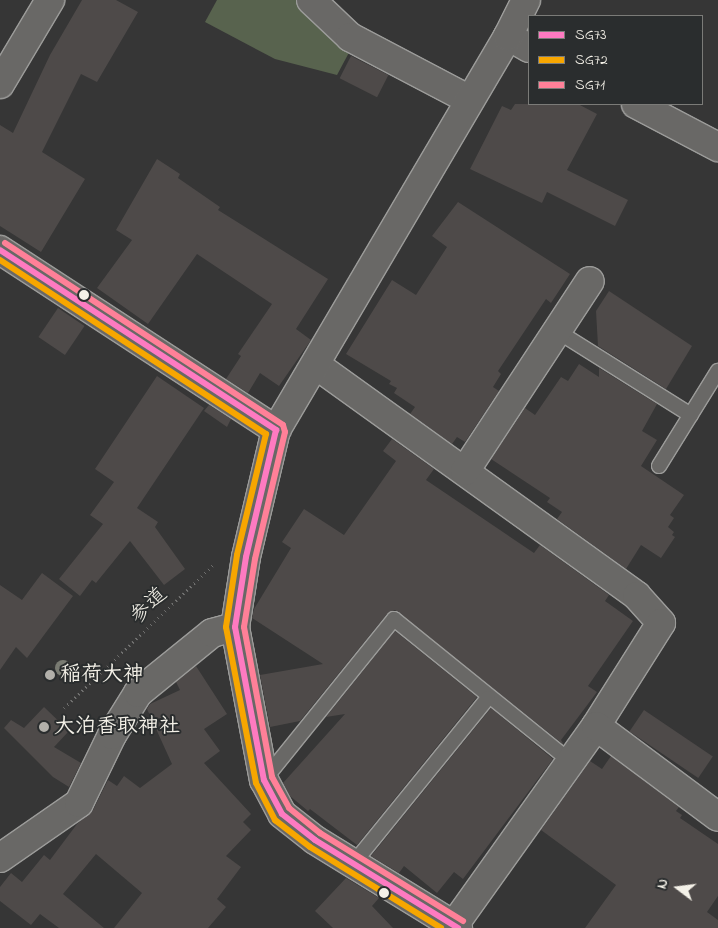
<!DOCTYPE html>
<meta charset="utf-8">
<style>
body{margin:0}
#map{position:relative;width:718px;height:928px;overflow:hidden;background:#363636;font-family:"Indie Flower","Klee One",sans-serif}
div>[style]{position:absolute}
.green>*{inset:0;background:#58634e}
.building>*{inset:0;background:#4e4a49;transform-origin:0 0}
.path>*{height:3px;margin-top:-1.5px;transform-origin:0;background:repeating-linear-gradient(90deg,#70706f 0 1px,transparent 0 5px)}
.roads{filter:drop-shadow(1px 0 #9c9c9a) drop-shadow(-1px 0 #9c9c9a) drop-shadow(0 1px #9c9c9a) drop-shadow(0 -1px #9c9c9a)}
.lane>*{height:14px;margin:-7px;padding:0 7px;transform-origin:7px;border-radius:7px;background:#696866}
.street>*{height:28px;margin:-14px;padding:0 14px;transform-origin:14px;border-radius:14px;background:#696866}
.secondary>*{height:28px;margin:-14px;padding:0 14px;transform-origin:14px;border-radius:14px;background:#696866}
.bus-1>*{height:6px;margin:-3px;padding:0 3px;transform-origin:3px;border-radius:3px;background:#fe7ac1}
.bus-2>*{height:6px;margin:-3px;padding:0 3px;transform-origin:3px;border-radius:3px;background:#f7a600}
.bus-3>*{height:6px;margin:-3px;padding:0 3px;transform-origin:3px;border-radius:3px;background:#ff8098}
.trees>*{width:16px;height:16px;margin:-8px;border-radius:50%;background:#797b72}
.dots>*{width:14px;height:14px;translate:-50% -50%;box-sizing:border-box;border:2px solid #2a2d2e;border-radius:50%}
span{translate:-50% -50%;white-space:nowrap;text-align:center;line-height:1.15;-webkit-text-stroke:4px #2a2d2e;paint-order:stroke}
.street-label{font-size:21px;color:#f4f1e8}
.poi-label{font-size:21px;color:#f4f1e8;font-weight:700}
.left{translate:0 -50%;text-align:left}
.legend{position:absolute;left:528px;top:15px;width:175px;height:90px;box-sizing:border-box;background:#2a2d2e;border:1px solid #7b7b78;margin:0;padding:6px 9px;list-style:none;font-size:15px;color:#f4f1e8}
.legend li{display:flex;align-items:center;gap:10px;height:25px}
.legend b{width:25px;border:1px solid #7b7b78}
.north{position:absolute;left:653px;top:863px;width:50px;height:50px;-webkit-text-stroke:4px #2a2d2e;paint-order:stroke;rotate:285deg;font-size:14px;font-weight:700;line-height:20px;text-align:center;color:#f4f1e8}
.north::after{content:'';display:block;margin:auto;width:18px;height:22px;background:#f4f1e8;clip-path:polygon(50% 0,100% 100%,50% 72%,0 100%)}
</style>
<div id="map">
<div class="green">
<i style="clip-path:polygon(217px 0,304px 0,353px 45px,337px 75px,275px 59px,205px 22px)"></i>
</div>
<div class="building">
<i style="clip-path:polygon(82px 0,116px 0,138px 12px,97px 82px,81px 74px,42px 152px,85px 179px,41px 252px,0 226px,0 125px,13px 133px,50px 55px)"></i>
<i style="left:351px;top:56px;width:42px;height:25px;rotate:27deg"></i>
<i style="clip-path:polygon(515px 104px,578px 104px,597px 114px,567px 170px,628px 200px,615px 226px,547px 192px,542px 203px,470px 169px,502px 106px,511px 110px)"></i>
<i style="clip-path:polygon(157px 159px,180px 174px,178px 178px,220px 207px,218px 210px,328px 279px,296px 329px,311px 340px,279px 386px,260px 373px,248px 393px,226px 379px,241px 356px,238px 354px,272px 304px,197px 254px,148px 324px,97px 288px,132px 240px,116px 230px)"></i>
<i style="clip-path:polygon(458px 202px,570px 274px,551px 303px,546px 299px,498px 371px,501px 374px,493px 387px,499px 391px,465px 442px,457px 437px,452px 444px,410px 414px,415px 407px,394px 393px,397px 388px,389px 384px,391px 381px,346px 354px,392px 280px,416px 295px,447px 247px,432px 236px)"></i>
<i style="clip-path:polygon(609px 291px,692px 346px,666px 389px,598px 346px,596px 311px)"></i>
<i style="left:58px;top:308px;width:32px;height:35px;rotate:34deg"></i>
<i style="clip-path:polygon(579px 364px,599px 377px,599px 368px,657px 404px,642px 431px,657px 440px,641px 466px,684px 495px,670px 515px,674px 518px,668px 527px,674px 532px,672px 535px,675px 537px,661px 558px,641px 545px,626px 569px,557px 519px,562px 512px,547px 502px,550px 498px,491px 459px,525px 408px,535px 415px,561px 377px,568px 381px)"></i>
<i style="clip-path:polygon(157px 376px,204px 408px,137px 508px,158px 522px,155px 527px,185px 569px,164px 585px,130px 541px,96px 583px,92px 580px,80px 596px,59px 579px,103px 524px,90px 515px,114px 482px,95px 469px)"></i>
<i style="clip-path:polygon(209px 405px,231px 419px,227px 427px,204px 411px)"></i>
<i style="clip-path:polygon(392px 439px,434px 469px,426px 480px,534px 553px,540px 545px,609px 595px,605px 601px,633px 621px,588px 686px,597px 692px,561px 740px,564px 745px,395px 610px,387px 614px,300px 721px,270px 727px,260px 675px,323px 664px,252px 618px,254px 609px,291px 548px,282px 542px,304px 509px,344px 535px,396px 461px,383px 451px)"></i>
<i style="clip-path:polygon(42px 573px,73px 596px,27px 658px,16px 647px,0 670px,0 585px,22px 600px)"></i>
<i style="clip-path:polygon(395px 631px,477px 697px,357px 845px,310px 809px,308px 811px,290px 796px,283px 783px,345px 714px,326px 717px)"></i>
<i style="clip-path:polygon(196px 666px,227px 714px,204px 729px,220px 751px,204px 763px,251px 814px,243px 822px,251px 830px,226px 856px,241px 867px,217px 899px,226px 907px,208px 928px,114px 928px,142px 893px,96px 854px,63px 894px,104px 928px,59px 928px,40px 914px,31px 925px,0 901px,0 887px,11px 873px,22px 882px,44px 855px,50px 860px,77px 824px,93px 810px,108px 780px,117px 786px,124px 776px,140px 788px,172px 764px,147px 709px,150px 704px,180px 690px,176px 682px)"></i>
<i style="clip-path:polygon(44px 707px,69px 731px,54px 747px,81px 763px,69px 787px,53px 777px,4px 728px,11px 720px,24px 728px)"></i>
<i style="clip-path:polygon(491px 708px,553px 759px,463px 879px,454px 872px,437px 893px,404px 866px,399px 873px,371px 856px)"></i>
<i style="left:644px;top:710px;width:83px;height:26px;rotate:34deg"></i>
<i style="clip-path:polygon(611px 756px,679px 807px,676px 811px,682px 815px,680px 818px,718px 844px,718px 896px,707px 912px,718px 920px,718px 928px,585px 928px,616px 885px,541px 830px,590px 761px,602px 769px)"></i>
<i style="clip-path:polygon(346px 878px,379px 898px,372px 906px,393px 928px,333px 928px,315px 911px)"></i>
</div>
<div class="path">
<i style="left:64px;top:708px;width:207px;rotate:-43.8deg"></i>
</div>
<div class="roads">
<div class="lane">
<i style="left:557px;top:331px;width:158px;rotate:32.1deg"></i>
<i style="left:659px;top:466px;width:112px;rotate:-58.2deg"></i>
<i style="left:264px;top:780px;width:207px;rotate:-51.1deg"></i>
<i style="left:394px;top:619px;width:226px;rotate:38.9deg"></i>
<i style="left:353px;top:864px;width:214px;rotate:-50.9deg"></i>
</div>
<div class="street">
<i style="left:311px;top:0;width:54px;rotate:43.5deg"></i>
<i style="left:350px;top:37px;width:133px;rotate:27.7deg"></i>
<i style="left:0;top:84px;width:98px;rotate:-59.2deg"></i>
<i style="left:316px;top:365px;width:395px;rotate:35.7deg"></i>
<i style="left:637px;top:596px;width:36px;rotate:48deg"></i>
<i style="left:661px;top:623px;width:122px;rotate:122.3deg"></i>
<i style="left:596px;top:726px;width:244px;rotate:125.5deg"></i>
<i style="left:465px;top:471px;width:227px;rotate:-56.7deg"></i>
<i style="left:596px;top:726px;width:152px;rotate:36.7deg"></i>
<i style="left:0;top:858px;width:96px;rotate:-34.8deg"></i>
<i style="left:79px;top:803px;width:76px;rotate:-64.1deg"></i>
<i style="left:112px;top:735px;width:49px;rotate:-58.2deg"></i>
<i style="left:138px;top:693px;width:95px;rotate:-39deg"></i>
<i style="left:212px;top:633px;width:24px;rotate:-15deg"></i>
</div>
<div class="secondary">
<i style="left:508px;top:36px;width:24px;rotate:30deg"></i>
<i style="left:636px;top:104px;width:93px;rotate:27.7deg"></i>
<i style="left:0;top:250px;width:330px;rotate:33.1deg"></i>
<i style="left:276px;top:430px;width:130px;rotate:103.3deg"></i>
<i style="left:246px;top:557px;width:71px;rotate:98.9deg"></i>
<i style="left:235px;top:627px;width:156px;rotate:79.3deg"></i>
<i style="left:264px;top:780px;width:38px;rotate:62deg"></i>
<i style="left:282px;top:814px;width:42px;rotate:38.2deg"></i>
<i style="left:315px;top:840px;width:168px;rotate:31.6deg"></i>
<i style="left:276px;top:430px;width:457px;rotate:-59.5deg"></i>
<i style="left:508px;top:36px;width:40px;rotate:-63.4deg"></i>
</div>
</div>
<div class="bus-1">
<i style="left:0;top:250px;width:330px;rotate:33.1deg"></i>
<i style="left:276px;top:430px;width:130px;rotate:103.3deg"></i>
<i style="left:246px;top:557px;width:71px;rotate:98.9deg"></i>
<i style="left:235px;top:627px;width:156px;rotate:79.3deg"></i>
<i style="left:264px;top:780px;width:38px;rotate:62deg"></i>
<i style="left:282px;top:814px;width:42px;rotate:38.2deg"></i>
<i style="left:315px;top:840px;width:168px;rotate:31.6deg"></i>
</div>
<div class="bus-2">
<i style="left:0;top:260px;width:318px;rotate:33.2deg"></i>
<i style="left:266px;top:434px;width:124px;rotate:103.5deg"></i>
<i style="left:237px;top:555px;width:73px;rotate:98.7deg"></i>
<i style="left:226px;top:627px;width:159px;rotate:79.1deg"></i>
<i style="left:256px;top:783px;width:42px;rotate:62.8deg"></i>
<i style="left:275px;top:820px;width:44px;rotate:37.6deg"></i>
<i style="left:310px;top:847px;width:154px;rotate:31.7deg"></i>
</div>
<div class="bus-3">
<i style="left:5px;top:243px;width:332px;rotate:33.2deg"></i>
<i style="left:283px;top:425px;width:7px;rotate:74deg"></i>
<i style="left:285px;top:432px;width:130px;rotate:103.3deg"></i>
<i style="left:255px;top:559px;width:69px;rotate:99.2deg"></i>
<i style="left:244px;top:627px;width:153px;rotate:79.4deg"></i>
<i style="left:272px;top:777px;width:35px;rotate:61deg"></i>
<i style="left:289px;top:808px;width:40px;rotate:39deg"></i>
<i style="left:320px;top:833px;width:168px;rotate:31.6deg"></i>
</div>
<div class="trees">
<i style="left:63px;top:668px"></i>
</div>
<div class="dots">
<i style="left:84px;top:295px;background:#f4f1e8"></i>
<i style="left:50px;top:675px;background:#b2b0aa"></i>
<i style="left:44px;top:727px;background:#b2b0aa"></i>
<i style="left:384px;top:893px;background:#f4f1e8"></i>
</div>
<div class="street-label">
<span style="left:149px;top:606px;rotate:-44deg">参道</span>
</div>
<div class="poi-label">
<span class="left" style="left:60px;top:675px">稲荷大神</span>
<span class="left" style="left:54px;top:727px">大泊香取神社</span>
</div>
<ul class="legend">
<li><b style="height:6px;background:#fe7ac1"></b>SG73</li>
<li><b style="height:6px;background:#f7a600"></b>SG72</li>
<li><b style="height:6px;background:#ff8098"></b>SG71</li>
</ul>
<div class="north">N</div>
</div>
